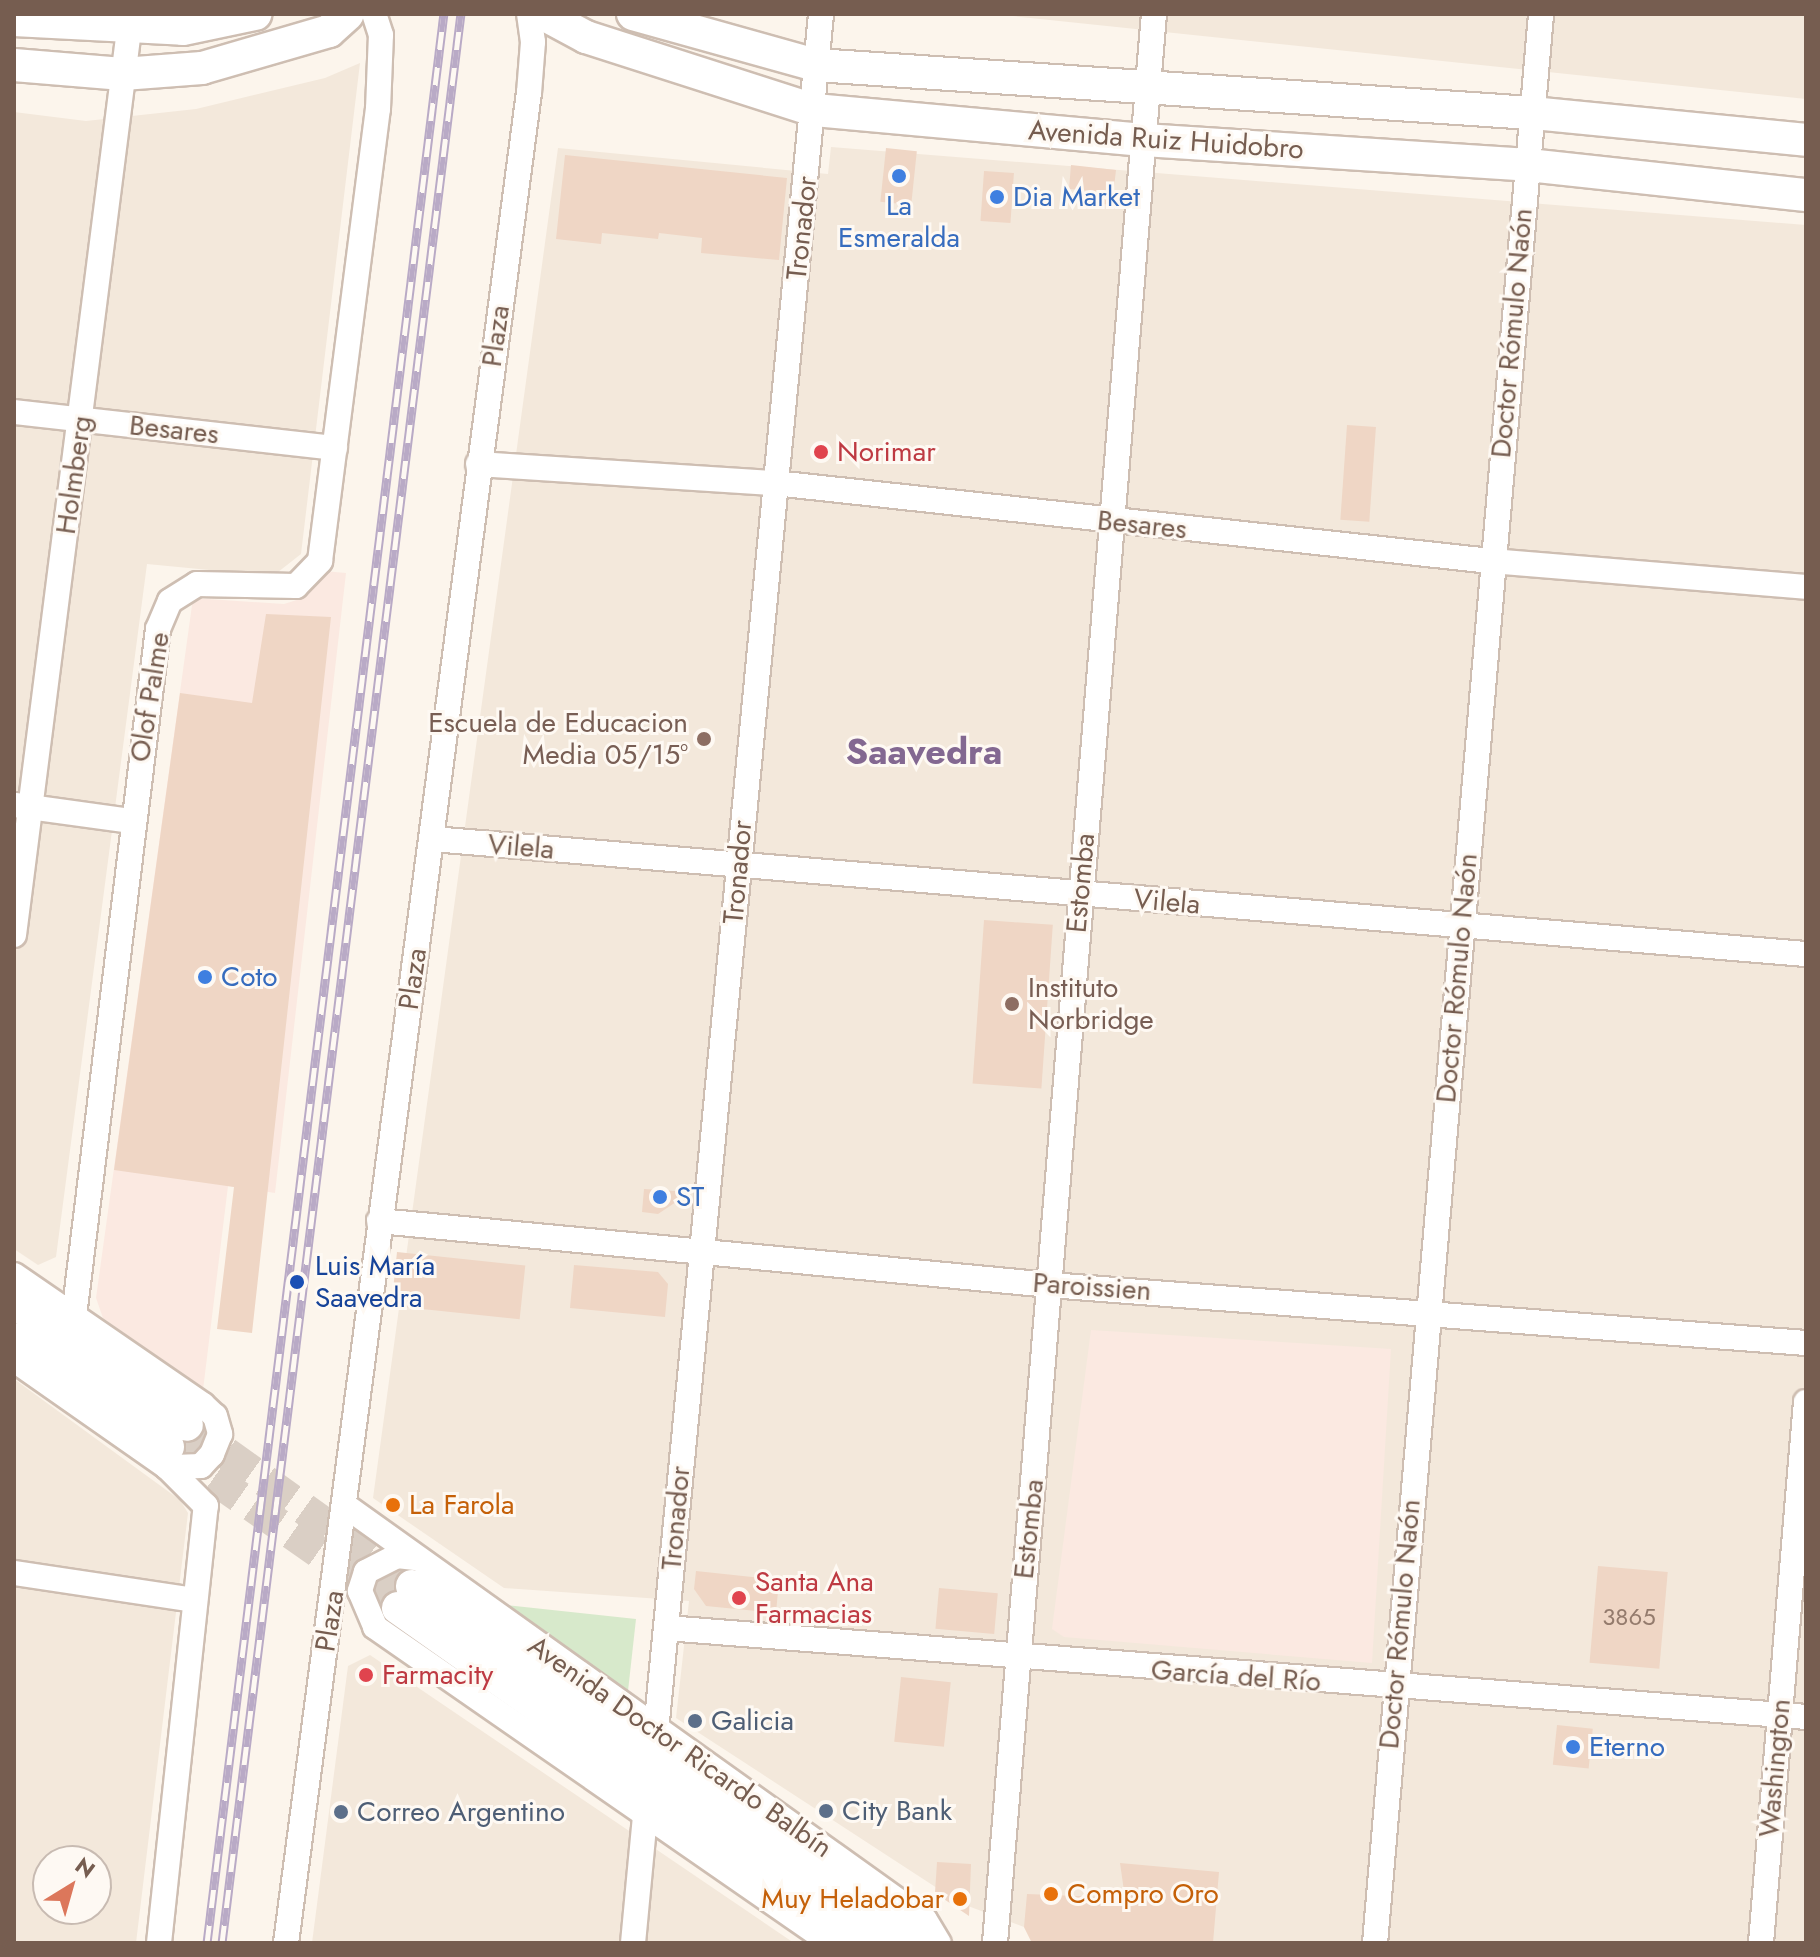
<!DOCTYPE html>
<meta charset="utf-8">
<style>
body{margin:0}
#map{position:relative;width:1820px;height:1957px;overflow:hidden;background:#fcf5ec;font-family:Jost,sans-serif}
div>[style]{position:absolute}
.residential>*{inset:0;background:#f3e8db}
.commercial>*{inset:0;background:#fbe9e1}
.green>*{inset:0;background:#d7e9cb}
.building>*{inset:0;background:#efd6c5;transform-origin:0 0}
.secondary-tunnel>*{height:32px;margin-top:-16px;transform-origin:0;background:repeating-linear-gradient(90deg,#dacfc5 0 32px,transparent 0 48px)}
.roads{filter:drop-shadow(2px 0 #cebeb2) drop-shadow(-2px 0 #cebeb2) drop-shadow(0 2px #cebeb2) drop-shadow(0 -2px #cebeb2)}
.street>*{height:24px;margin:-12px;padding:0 12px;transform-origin:12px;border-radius:12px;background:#fff}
.secondary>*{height:32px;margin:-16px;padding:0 16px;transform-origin:16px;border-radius:16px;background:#fff}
.rail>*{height:9px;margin-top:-4.5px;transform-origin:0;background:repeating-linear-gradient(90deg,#fef9f3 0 18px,#b9aac6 0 36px);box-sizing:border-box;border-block:2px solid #b9aac6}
.dots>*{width:22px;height:22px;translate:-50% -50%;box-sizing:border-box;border:4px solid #fef9f3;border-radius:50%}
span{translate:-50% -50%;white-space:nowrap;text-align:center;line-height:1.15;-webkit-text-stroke:6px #fef9f3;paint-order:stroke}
.number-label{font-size:24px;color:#947b6d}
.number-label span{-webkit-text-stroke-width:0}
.street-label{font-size:28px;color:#765d50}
.shop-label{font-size:28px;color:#366cbe}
.left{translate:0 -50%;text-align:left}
.health-label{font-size:28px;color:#be3a42}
.education-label{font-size:28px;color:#785e54}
.right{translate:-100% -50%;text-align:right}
.transit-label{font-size:28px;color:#164399}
.food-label{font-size:28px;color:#c56008}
.service-label{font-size:28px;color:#4e5e75}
.district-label{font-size:36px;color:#836891;font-weight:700}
.frame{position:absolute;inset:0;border:16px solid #765d50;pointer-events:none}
.north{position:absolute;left:32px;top:1845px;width:80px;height:80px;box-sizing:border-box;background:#fef9f3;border:2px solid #c8bbb2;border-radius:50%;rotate:37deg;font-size:22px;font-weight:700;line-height:32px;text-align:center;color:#765d50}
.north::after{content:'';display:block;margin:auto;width:28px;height:36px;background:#dc775b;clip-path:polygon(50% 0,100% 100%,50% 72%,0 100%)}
</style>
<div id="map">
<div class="residential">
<i style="clip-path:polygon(993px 14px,1806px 14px,1806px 99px)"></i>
<i style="clip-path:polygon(360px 63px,301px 554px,273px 576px,147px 564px,56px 1257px,38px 1265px,14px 1249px,14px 112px,86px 121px,196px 109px,325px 78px)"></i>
<i style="clip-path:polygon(831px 147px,1806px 225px,1806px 1943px,1032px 1943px,1024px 1927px,960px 1903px,676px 1718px,689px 1601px,504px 1588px,373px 1498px,558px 148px,828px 174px)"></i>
<i style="clip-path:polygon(evenodd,14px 1379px,180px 1500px,188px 1513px,136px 1943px,14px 1943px,14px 1379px,48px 1861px,96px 1861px,96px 1909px,48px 1909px,48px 1861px)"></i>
<i style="clip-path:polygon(370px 1655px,794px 1943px,312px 1943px,348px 1666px)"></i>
</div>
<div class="commercial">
<i style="clip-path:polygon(324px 571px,346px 573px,275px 1193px,228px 1186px,203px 1390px,103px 1318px,96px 1298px,193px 598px,284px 604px,303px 598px)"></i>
<i style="clip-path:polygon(1091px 1330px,1391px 1349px,1372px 1663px,1064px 1637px,1052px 1629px)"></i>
</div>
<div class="green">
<i style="clip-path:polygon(486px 1603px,636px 1619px,627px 1700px)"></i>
</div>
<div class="building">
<i style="left:886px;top:148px;width:31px;height:54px;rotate:6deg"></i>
<i style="clip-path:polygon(565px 155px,787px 178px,779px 260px,701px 253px,702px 238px,659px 233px,658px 239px,602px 233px,601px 244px,556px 239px)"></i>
<i style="clip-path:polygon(1071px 165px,1116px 170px,1112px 205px,1093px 203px,1094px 191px,1069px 189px)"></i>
<i style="left:984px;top:171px;width:30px;height:50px;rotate:4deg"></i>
<i style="left:1347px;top:425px;width:29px;height:95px;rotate:4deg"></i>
<i style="clip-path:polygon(266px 614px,331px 617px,252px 1333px,217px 1329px,234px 1187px,114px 1170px,180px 693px,252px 703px)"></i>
<i style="left:984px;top:920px;width:69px;height:164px;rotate:4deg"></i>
<i style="clip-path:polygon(644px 1189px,691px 1192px,658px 1214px,642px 1212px)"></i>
<i style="left:397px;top:1252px;width:129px;height:54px;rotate:6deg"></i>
<i style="clip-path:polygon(574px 1265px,658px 1272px,668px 1284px,665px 1317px,570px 1308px)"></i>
<i style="left:1598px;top:1566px;width:70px;height:97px;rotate:5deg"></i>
<i style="clip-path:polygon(696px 1571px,779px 1580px,776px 1613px,706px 1606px,694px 1589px)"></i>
<i style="left:939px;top:1588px;width:59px;height:41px;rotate:5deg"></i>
<i style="left:901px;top:1677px;width:50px;height:65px;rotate:6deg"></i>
<i style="left:1557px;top:1725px;width:36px;height:40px;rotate:6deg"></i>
<i style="clip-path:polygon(937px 1862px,971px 1864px,969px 1916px,935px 1893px)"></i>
<i style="clip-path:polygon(1120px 1863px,1219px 1872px,1213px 1943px,1032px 1943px,1024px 1927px,1027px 1894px,1125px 1898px)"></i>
</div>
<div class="secondary-tunnel">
<i style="left:187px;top:1425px;width:277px;rotate:35.6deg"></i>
<i style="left:174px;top:1451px;width:274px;rotate:35deg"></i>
</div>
<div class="roads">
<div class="street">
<i style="left:14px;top:412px;width:323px;rotate:6.4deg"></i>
<i style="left:478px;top:464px;width:298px;rotate:3.7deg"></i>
<i style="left:775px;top:483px;width:720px;rotate:6.22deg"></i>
<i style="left:1491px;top:561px;width:316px;rotate:4.7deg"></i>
<i style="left:15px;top:805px;width:118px;rotate:7.8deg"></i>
<i style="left:433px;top:839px;width:1378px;rotate:4.79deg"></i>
<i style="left:14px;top:935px;width:928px;rotate:-82.76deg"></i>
<i style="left:379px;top:1221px;width:674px;rotate:5.45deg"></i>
<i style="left:1050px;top:1285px;width:758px;rotate:4.39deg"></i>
<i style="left:14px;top:1275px;width:229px;rotate:34.5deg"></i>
<i style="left:203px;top:1405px;width:16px;rotate:43deg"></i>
<i style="left:215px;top:1416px;width:19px;rotate:74deg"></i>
<i style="left:220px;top:1434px;width:22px;rotate:112deg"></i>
<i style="left:212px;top:1454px;width:16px;rotate:133deg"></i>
<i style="left:201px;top:1466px;width:34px;rotate:178deg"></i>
<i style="left:167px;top:1467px;width:187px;rotate:-145deg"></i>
<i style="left:74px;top:1316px;width:692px;rotate:-83.03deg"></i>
<i style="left:158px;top:629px;width:30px;rotate:-67deg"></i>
<i style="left:170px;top:601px;width:32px;rotate:-32deg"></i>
<i style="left:197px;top:584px;width:99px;rotate:1.2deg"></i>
<i style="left:296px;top:586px;width:35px;rotate:-46deg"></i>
<i style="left:320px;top:561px;width:456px;rotate:-82.7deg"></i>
<i style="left:378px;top:109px;width:74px;rotate:-87.7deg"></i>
<i style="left:381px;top:35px;width:22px;rotate:-108deg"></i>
<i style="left:347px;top:1507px;width:710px;rotate:35.55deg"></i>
<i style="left:925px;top:1920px;width:27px;rotate:59deg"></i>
<i style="left:415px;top:1558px;width:18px;rotate:-174deg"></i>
<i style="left:397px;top:1556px;width:35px;rotate:153deg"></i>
<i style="left:366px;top:1572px;width:20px;rotate:108deg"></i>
<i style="left:360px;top:1591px;width:39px;rotate:67deg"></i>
<i style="left:375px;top:1627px;width:555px;rotate:34.72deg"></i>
<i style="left:14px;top:1573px;width:183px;rotate:8.5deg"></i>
<i style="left:666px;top:1628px;width:1143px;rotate:4.46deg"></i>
<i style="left:656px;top:1731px;width:1725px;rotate:-84.51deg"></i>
<i style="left:159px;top:1943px;width:440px;rotate:-83.9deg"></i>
<i style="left:206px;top:1506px;width:55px;rotate:-135deg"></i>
<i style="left:286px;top:1943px;width:1866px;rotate:-82.52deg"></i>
<i style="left:529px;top:93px;width:51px;rotate:-85.5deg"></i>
<i style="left:533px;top:42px;width:28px;rotate:-98deg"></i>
<i style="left:633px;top:1943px;width:129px;rotate:-84.6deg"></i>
<i style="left:995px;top:1943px;width:1936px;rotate:-85.29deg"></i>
<i style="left:1375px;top:1943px;width:1936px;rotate:-85.08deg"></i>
<i style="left:1761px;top:1943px;width:543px;rotate:-85.25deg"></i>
</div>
<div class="secondary">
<i style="left:543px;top:14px;width:49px;rotate:28.1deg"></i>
<i style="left:586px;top:37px;width:239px;rotate:17.8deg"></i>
<i style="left:814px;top:110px;width:331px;rotate:5.2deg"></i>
<i style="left:1144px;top:140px;width:385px;rotate:3.7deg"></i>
<i style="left:1528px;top:165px;width:280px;rotate:6.2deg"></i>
<i style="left:633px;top:14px;width:190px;rotate:15.6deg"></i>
<i style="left:816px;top:65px;width:718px;rotate:3.84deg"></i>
<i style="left:1532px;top:113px;width:275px;rotate:5.6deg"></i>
<i style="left:14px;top:20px;width:169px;rotate:3deg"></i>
<i style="left:183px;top:29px;width:74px;rotate:-11.8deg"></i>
<i style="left:14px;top:65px;width:109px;rotate:4.7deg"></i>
<i style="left:123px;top:74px;width:79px;rotate:-4.3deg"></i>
<i style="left:202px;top:68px;width:132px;rotate:-16.2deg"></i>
<i style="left:329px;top:31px;width:25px;rotate:-42deg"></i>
<i style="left:14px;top:1302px;width:212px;rotate:35.4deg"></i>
<i style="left:14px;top:1339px;width:188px;rotate:35deg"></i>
<i style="left:412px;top:1586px;width:618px;rotate:35.31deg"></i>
<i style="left:398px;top:1608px;width:581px;rotate:35.19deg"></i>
</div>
</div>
<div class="rail">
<i style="left:207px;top:1943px;width:1944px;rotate:-83deg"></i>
<i style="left:222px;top:1943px;width:1944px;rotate:-82.94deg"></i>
</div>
<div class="dots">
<i style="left:899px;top:176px;background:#3f7fe0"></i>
<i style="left:997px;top:197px;background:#3f7fe0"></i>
<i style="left:821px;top:452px;background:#e0444e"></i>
<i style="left:704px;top:739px;background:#8d6e63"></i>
<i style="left:205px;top:977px;background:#3f7fe0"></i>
<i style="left:1012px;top:1004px;background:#8d6e63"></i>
<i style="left:660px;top:1197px;background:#3f7fe0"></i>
<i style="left:297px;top:1282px;background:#1a4fb4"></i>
<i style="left:393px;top:1505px;background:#e8710a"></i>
<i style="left:739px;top:1598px;background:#e0444e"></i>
<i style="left:366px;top:1675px;background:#e0444e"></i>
<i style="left:695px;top:1721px;background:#5c6f8a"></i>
<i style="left:1573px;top:1747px;background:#3f7fe0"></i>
<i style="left:826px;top:1811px;background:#5c6f8a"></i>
<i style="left:341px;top:1812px;background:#5c6f8a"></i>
<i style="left:1051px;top:1894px;background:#e8710a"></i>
<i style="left:960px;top:1899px;background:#e8710a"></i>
</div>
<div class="number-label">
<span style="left:1629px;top:1617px">3865</span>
</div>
<div class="street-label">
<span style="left:1166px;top:140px;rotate:4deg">Avenida Ruiz Huidobro</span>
<span style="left:802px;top:228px;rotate:-84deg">Tronador</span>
<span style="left:1512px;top:333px;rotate:-85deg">Doctor Rómulo Naón</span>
<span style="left:496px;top:336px;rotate:-82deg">Plaza</span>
<span style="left:174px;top:430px;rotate:6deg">Besares</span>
<span style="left:74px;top:475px;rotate:-82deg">Holmberg</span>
<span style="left:1142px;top:525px;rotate:6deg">Besares</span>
<span style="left:150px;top:697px;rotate:-81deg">Olof Palme</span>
<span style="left:521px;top:847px;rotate:5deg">Vilela</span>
<span style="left:738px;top:872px;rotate:-85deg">Tronador</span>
<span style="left:1081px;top:883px;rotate:-85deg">Estomba</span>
<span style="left:1167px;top:902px;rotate:5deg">Vilela</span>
<span style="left:1457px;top:978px;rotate:-85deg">Doctor Rómulo Naón</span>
<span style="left:413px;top:979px;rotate:-82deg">Plaza</span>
<span style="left:1092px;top:1287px;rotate:4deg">Paroissien</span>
<span style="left:676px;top:1518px;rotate:-85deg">Tronador</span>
<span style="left:1029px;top:1529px;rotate:-84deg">Estomba</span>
<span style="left:330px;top:1621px;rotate:-81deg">Plaza</span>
<span style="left:1400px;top:1624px;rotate:-85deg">Doctor Rómulo Naón</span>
<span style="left:1236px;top:1676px;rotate:4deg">García del Río</span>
<span style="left:680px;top:1747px;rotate:35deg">Avenida Doctor Ricardo Balbín</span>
<span style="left:1775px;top:1768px;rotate:-85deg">Washington</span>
</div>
<div class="shop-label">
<span class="left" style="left:1013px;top:197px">Dia Market</span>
<span style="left:899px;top:222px">La<br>Esmeralda</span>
<span class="left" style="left:221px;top:977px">Coto</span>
<span class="left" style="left:676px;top:1197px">ST</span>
<span class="left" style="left:1589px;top:1747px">Eterno</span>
</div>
<div class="health-label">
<span class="left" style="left:837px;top:452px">Norimar</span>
<span class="left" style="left:755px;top:1598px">Santa Ana<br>Farmacias</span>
<span class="left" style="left:382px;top:1675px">Farmacity</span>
</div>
<div class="education-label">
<span class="right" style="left:688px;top:739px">Escuela de Educacion<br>Media 05/15°</span>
<span class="left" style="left:1028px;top:1004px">Instituto<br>Norbridge</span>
</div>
<div class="transit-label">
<span class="left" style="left:315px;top:1282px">Luis María<br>Saavedra</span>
</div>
<div class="food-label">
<span class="left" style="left:409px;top:1505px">La Farola</span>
<span class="left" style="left:1067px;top:1894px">Compro Oro</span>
<span class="right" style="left:944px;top:1899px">Muy Heladobar</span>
</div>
<div class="service-label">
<span class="left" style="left:711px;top:1721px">Galicia</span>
<span class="left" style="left:842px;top:1811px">City Bank</span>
<span class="left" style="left:357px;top:1812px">Correo Argentino</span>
</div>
<div class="district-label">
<span style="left:924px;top:752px">Saavedra</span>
</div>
<div class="frame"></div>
<div class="north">N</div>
</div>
